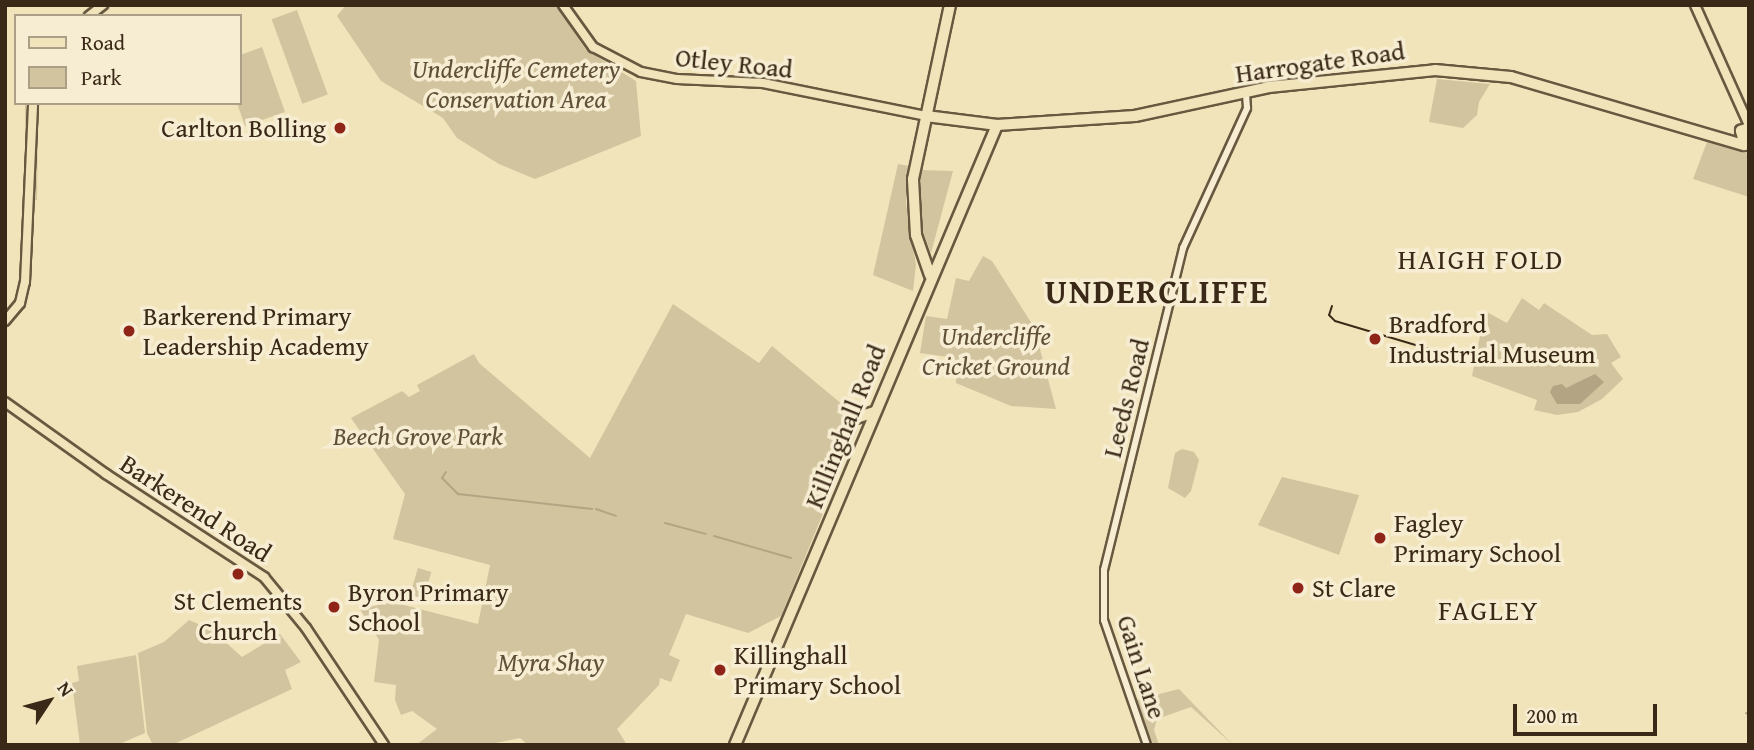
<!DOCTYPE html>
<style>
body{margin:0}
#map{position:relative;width:1754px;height:750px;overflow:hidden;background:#f1e4ba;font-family:"Gentium Book Plus",serif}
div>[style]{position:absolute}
.green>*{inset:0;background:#d2c49e;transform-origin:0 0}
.water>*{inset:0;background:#b3a483}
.stream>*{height:2px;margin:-1px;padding:0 1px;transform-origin:1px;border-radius:1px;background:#b3a483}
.roads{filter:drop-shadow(2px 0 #685840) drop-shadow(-2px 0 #685840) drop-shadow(0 2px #685840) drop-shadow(0 -2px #685840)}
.minor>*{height:6px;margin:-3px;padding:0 3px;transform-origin:3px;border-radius:3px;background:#f6edd2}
.major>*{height:8px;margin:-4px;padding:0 4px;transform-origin:4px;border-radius:4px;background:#f1e4ba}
.highway>*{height:10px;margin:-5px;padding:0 5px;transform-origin:5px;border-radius:5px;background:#f1e4ba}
.tram>*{height:2px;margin:-1px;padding:0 1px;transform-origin:1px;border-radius:1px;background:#3a2917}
.dots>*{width:19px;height:19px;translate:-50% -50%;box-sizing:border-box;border:4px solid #f6edd2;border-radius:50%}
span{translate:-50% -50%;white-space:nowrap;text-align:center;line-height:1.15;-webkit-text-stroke:7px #f6edd2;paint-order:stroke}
.street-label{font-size:26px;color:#3a2917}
.park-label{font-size:26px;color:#605039;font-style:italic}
.poi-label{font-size:26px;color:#3a2917}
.right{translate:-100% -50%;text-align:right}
.left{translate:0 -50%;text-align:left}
.neighbourhood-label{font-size:28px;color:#3a2917;letter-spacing:2px}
.district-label{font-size:33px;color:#3a2917;font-weight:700;letter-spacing:2px}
.frame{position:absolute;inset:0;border:7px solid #3a2917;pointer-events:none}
.legend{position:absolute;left:14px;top:14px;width:228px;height:91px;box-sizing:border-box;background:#f6edd2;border:2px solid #ab9f87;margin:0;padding:9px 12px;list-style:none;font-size:21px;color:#3a2917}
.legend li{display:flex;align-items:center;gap:14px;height:35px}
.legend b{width:35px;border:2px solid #ab9f87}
.north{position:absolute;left:14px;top:666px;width:70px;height:70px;-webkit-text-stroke:5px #f6edd2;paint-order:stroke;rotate:54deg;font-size:19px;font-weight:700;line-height:28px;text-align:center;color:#3a2917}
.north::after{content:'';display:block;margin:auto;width:24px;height:32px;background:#3a2917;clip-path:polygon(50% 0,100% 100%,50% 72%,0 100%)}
.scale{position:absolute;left:1513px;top:704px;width:144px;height:32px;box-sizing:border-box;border:4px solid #3a2917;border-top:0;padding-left:9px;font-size:21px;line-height:24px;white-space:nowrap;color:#3a2917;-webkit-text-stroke:5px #f6edd2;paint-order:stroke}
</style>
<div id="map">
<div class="green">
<i style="clip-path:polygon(346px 5px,556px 5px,586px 50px,636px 81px,641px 136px,535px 179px,499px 164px,457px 138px,443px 118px,381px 81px,337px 16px)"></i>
<i style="left:297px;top:10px;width:90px;height:27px;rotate:70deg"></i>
<i style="clip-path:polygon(262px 47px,285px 112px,245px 126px,237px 103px,240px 55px)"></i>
<i style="clip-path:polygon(1437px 79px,1490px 84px,1479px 102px,1477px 115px,1463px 128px,1429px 122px)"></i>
<i style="left:25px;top:103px;width:4px;height:98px"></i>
<i style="clip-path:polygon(38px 121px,37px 200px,33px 200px,34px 139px)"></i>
<i style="clip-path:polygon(1707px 142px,1749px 154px,1749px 197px,1693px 179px)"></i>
<i style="clip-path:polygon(898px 164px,909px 166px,906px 204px,916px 265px,913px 291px,873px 275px)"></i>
<i style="clip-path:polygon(921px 170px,953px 171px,931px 253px,921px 227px)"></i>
<i style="clip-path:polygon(983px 256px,992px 261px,1034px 327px,1056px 409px,1011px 406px,956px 383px,955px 358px,920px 353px,926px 316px,947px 319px,956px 278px,969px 281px)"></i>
<i style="clip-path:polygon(1522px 298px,1539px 310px,1544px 303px,1592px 335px,1607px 334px,1621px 357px,1611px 363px,1623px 379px,1602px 399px,1578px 412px,1557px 415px,1534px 410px,1537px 400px,1472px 376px,1485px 311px,1507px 323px)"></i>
<i style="clip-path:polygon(673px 304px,759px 363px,772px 346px,843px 405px,858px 428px,781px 616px,748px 633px,686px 614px,669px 655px,680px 660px,671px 682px,660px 678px,659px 685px,617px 729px,627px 745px,528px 745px,520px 738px,486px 745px,416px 745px,437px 729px,412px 711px,401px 715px,395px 700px,396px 685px,374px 682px,379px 640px,360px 609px,392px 602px,478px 624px,490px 565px,393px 539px,405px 494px,351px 418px,402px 391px,409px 397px,420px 391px,417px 385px,474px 354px,479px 363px,590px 458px)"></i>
<i style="clip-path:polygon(1182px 449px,1194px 452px,1199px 460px,1191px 491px,1185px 498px,1168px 488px,1175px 453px)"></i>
<i style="clip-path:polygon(1282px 477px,1359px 495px,1339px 555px,1258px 525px)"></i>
<i style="left:418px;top:568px;width:14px;height:28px;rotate:17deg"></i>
<i style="clip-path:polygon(189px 620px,212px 630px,242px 657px,280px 634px,301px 662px,285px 670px,292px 689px,172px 745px,153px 745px,147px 733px,138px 653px,164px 642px)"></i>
<i style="clip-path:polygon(136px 655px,145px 733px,117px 745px,80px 745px,72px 683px,79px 681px,77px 666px)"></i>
<i style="clip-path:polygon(1179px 689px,1233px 745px,1191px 707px,1157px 719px,1154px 730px,1159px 745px,1153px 745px,1136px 700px)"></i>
</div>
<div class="water">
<i style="clip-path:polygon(1595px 374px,1604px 382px,1580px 404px,1557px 404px,1550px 392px,1553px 386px,1562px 384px,1566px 388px)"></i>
</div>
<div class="stream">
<i style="left:446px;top:472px;width:7px;rotate:124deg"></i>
<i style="left:442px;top:478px;width:23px;rotate:45deg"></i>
<i style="left:458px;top:494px;width:135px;rotate:6.4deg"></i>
<i style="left:596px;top:509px;width:21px;rotate:19deg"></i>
<i style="left:665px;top:523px;width:42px;rotate:15deg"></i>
<i style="left:714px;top:536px;width:80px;rotate:15.9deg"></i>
<i style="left:1746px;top:713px;width:4px;rotate:34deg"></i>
</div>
<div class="roads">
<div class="minor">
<i style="left:1147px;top:745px;width:132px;rotate:-109deg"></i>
<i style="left:1104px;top:620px;width:50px;rotate:-90deg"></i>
<i style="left:1104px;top:570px;width:332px;rotate:-76.2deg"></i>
<i style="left:1183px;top:248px;width:154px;rotate:-65.4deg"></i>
<i style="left:1247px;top:108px;width:16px;rotate:-94deg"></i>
</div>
<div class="major">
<i style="left:563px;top:5px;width:52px;rotate:54.5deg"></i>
<i style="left:593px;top:47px;width:54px;rotate:27.5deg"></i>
<i style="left:641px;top:72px;width:37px;rotate:11deg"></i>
<i style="left:677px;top:79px;width:86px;rotate:2.7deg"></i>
<i style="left:763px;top:83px;width:166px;rotate:11.4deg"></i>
<i style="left:1695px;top:5px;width:132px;rotate:65.8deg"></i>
<i style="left:89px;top:16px;width:18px;rotate:-38deg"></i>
<i style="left:5px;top:321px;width:23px;rotate:-50deg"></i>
<i style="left:20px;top:303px;width:22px;rotate:-77deg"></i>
<i style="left:25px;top:282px;width:179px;rotate:-87.4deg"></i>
<i style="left:5px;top:402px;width:124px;rotate:35.5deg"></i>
<i style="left:106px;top:474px;width:189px;rotate:33.1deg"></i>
<i style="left:264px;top:577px;width:66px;rotate:50.5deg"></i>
<i style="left:306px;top:628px;width:141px;rotate:56.3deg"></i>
</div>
<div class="highway">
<i style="left:926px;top:116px;width:72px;rotate:7.2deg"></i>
<i style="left:997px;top:125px;width:138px;rotate:-3.7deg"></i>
<i style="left:1135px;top:116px;width:137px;rotate:-12.2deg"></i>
<i style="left:1269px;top:87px;width:167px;rotate:-5.8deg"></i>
<i style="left:1435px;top:70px;width:76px;rotate:5.3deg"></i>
<i style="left:1511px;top:77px;width:243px;rotate:16.3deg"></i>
<i style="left:1745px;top:145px;width:15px;rotate:-106deg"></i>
<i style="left:1741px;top:131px;width:9px;rotate:-21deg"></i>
<i style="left:930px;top:275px;width:42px;rotate:-109.3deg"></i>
<i style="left:916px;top:235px;width:56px;rotate:-93.1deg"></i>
<i style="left:913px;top:179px;width:178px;rotate:-78deg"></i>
<i style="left:856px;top:418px;width:19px;rotate:-18deg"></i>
<i style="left:735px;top:745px;width:673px;rotate:-67.09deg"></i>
</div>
</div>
<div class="tram">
<i style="left:1332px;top:306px;width:9px;rotate:108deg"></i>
<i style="left:1329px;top:315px;width:8px;rotate:45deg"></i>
<i style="left:1335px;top:321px;width:98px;rotate:16.6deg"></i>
</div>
<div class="dots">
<i style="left:340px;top:128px;background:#8f2418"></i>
<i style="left:129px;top:331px;background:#8f2418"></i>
<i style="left:1375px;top:339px;background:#8f2418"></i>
<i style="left:1380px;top:538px;background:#8f2418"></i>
<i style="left:238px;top:574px;background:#8f2418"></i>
<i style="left:1298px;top:588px;background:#8f2418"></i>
<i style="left:334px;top:607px;background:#8f2418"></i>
<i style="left:720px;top:670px;background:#8f2418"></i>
</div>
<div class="street-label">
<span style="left:1320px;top:62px;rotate:-8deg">Harrogate Road</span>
<span style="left:734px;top:63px;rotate:6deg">Otley Road</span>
<span style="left:1126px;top:398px;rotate:-76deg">Leeds Road</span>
<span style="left:845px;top:426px;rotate:-68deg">Killinghall Road</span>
<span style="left:196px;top:508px;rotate:33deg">Barkerend Road</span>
<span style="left:1142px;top:667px;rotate:72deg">Gain Lane</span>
</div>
<div class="park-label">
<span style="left:516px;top:84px">Undercliffe Cemetery<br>Conservation Area</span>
<span style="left:996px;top:351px">Undercliffe<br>Cricket Ground</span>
<span style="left:418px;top:436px">Beech Grove Park</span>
<span style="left:551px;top:662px">Myra Shay</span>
</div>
<div class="poi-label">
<span class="right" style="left:326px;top:128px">Carlton Bolling</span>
<span class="left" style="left:143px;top:331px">Barkerend Primary<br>Leadership Academy</span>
<span class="left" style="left:1389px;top:339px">Bradford<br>Industrial Museum</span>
<span class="left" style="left:1394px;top:538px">Fagley<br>Primary School</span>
<span class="left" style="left:1312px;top:588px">St Clare</span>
<span class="left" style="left:348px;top:607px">Byron Primary<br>School</span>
<span style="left:238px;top:616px">St Clements<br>Church</span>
<span class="left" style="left:734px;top:670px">Killinghall<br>Primary School</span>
</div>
<div class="neighbourhood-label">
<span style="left:1481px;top:259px">HAIGH FOLD</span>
<span style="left:1489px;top:610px">FAGLEY</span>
</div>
<div class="district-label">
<span style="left:1157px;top:292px">UNDERCLIFFE</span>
</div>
<div class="frame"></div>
<ul class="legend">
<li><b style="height:9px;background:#f1e4ba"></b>Road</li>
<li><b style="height:19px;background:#d2c49e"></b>Park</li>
</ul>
<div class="north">N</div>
<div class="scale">200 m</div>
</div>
